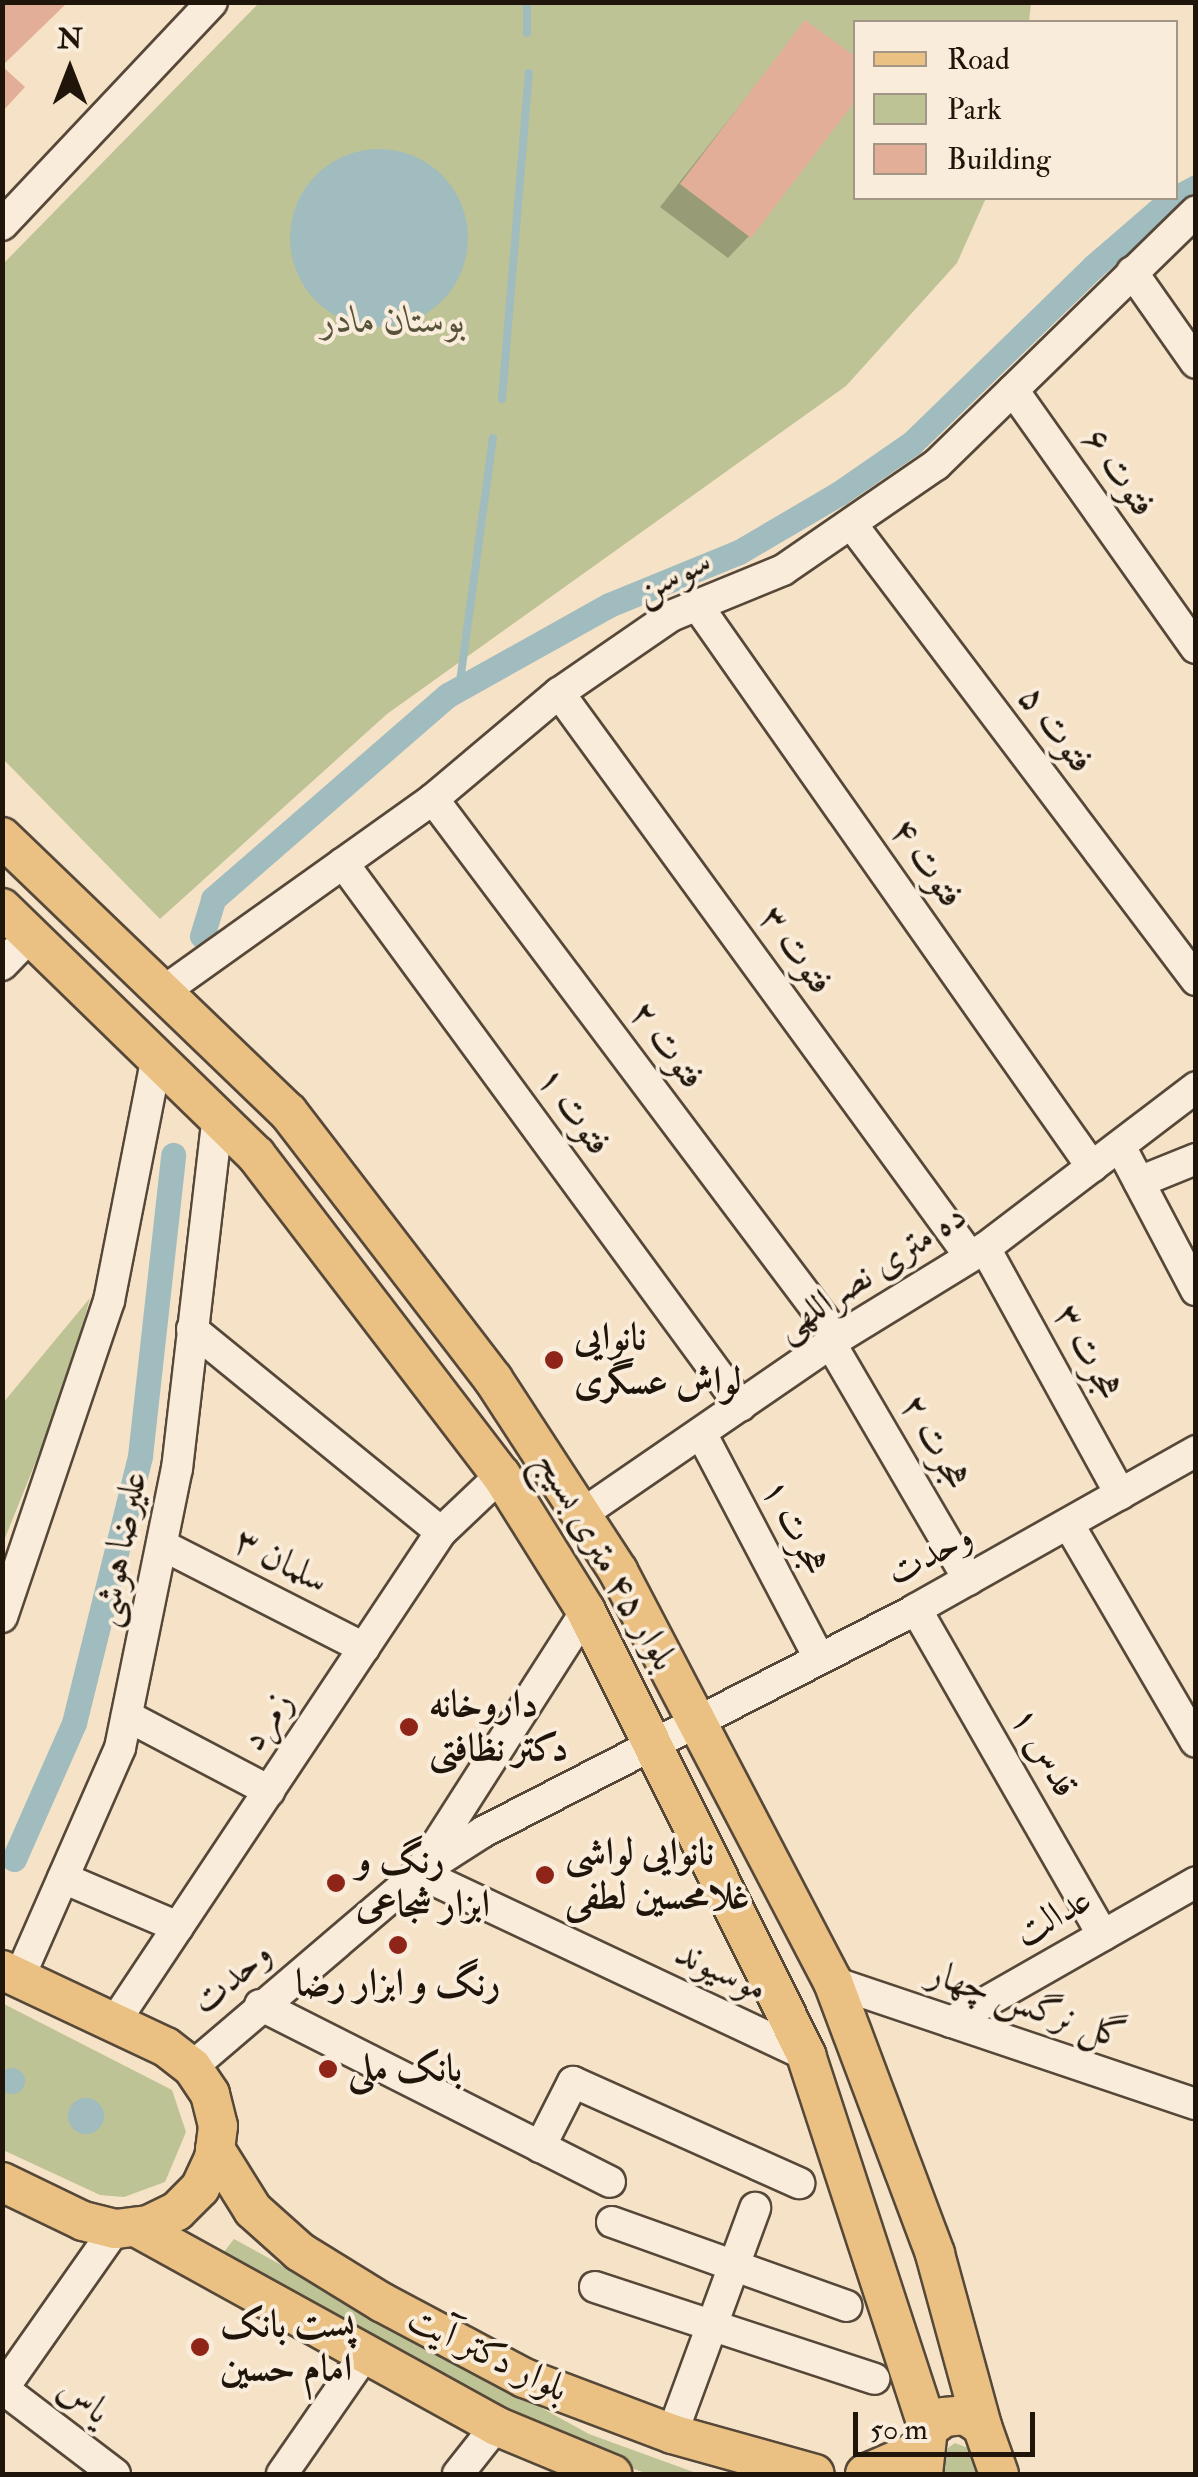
<!DOCTYPE html>
<meta charset="utf-8">
<style>
body{margin:0}
#map{position:relative;width:1198px;height:2477px;overflow:hidden;background:#f6e2c6;font-family:"IM FELL Double Pica",Amiri,serif}
div>[style]{position:absolute}
.green>*{inset:0;background:#bdc394}
.water>*{inset:0;background:#a0bcbe}
.round{border-radius:50%}
.shadow>*{inset:0;background:#0003}
.stream>*{height:8px;margin:-4px;padding:0 4px;transform-origin:4px;border-radius:4px;background:#a0bcbe}
.canal>*{height:25px;margin:-12.5px;padding:0 12.5px;transform-origin:12.5px;border-radius:12.5px;background:#a0bcbe}
.building>*{inset:0;background:#e3ae97}
.roads{filter:drop-shadow(2px 0 #564839) drop-shadow(-2px 0 #564839) drop-shadow(0 2px #564839) drop-shadow(0 -2px #564839)}
.minor>*{height:30px;margin:-15px;padding:0 15px;transform-origin:15px;border-radius:15px;background:#f9ecda}
.major>*{height:38px;margin:-19px;padding:0 19px;transform-origin:19px;border-radius:19px;background:#ebc183}
.dots>*{width:28px;height:28px;translate:-50% -50%;box-sizing:border-box;border:5px solid #f9ecda;border-radius:50%}
span{translate:-50% -50%;white-space:nowrap;text-align:center;line-height:1.15;-webkit-text-stroke:8px #f9ecda;paint-order:stroke}
.park-label{font-size:38px;color:#57523a;font-style:italic}
.street-label{font-size:38px;color:#20150a}
.poi-label{font-size:38px;color:#20150a;font-weight:700}
.left{translate:0 -50%;text-align:left}
.frame{position:absolute;inset:0;border:5px solid #20150a;pointer-events:none}
.legend{position:absolute;left:853px;top:20px;width:325px;height:180px;box-sizing:border-box;background:#f9ecda;border:2px solid #a29687;margin:0;padding:12px 18px;list-style:none;font-size:30px;color:#20150a}
.legend li{display:flex;align-items:center;gap:20px;height:50px}
.legend b{width:50px;border:2px solid #a29687}
.north{position:absolute;left:20px;top:20px;width:100px;height:100px;-webkit-text-stroke:8px #f9ecda;paint-order:stroke;rotate:0deg;font-size:28px;font-weight:700;line-height:40px;text-align:center;color:#20150a}
.north::after{content:'';display:block;margin:auto;width:35px;height:45px;background:#20150a;clip-path:polygon(50% 0,100% 100%,50% 72%,0 100%)}
.scale{position:absolute;left:853px;top:2412px;width:182px;height:45px;box-sizing:border-box;border:5px solid #20150a;border-top:0;padding-left:12px;font-size:30px;line-height:35px;white-space:nowrap;color:#20150a;-webkit-text-stroke:8px #f9ecda;paint-order:stroke}
</style>
<div id="map">
<div class="green">
<i style="clip-path:polygon(259px 3px,1031px 3px,1029px 22px,856px 22px,856px 198px,986px 198px,957px 263px,846px 386px,387px 714px,160px 919px,3px 759px,2px 265px)"></i>
<i style="clip-path:polygon(90px 1298px,63px 1394px,3px 1543px,3px 1403px)"></i>
<i style="clip-path:polygon(2px 2003px,172px 2090px,186px 2132px,165px 2182px,124px 2197px,100px 2195px,3px 2150px)"></i>
<i style="clip-path:polygon(234px 2239px,589px 2434px,699px 2474px,648px 2474px,581px 2450px,220px 2257px)"></i>
<i style="clip-path:polygon(955px 2443px,976px 2451px,981px 2474px,943px 2474px,945px 2450px)"></i>
</div>
<div class="water">
<i class="round" style="left:290px;top:149px;width:178px;height:178px"></i>
<i class="round" style="left:-1px;top:2068px;width:26px;height:26px"></i>
<i class="round" style="left:68px;top:2098px;width:36px;height:36px"></i>
</div>
<div class="shadow">
<i style="clip-path:polygon(805px 23px,749px 236px,728px 258px,660px 207px)"></i>
</div>
<div class="stream">
<i style="left:527px;top:2px;width:31px;rotate:90deg"></i>
<i style="left:502px;top:399px;width:327px;rotate:-85.3deg"></i>
<i style="left:459px;top:689px;width:253px;rotate:-82.3deg"></i>
</div>
<div class="canal">
<i style="left:202px;top:936px;width:39px;rotate:-73deg"></i>
<i style="left:213px;top:899px;width:311px;rotate:-41deg"></i>
<i style="left:448px;top:695px;width:184px;rotate:-29.2deg"></i>
<i style="left:609px;top:605px;width:140px;rotate:-22.2deg"></i>
<i style="left:739px;top:552px;width:115px;rotate:-30.4deg"></i>
<i style="left:838px;top:494px;width:90px;rotate:-34.6deg"></i>
<i style="left:912px;top:443px;width:254px;rotate:-44.2deg"></i>
<i style="left:1094px;top:266px;width:98px;rotate:-40.9deg"></i>
<i style="left:1168px;top:202px;width:32px;rotate:-28deg"></i>
<i style="left:14px;top:1859px;width:149px;rotate:-66.2deg"></i>
<i style="left:74px;top:1723px;width:275px;rotate:-76.1deg"></i>
<i style="left:140px;top:1456px;width:303px;rotate:-83.7deg"></i>
</div>
<div class="building">
<i style="clip-path:polygon(2px 2px,68px 2px,2px 66px)"></i>
<i style="clip-path:polygon(805px 20px,856px 57px,856px 100px,751px 238px,680px 184px)"></i>
<i style="clip-path:polygon(2px 66px,25px 87px,2px 112px)"></i>
</div>
<div class="roads">
<div class="minor">
<i style="left:2px;top:225px;width:306px;rotate:-46.7deg"></i>
<i style="left:1132px;top:272px;width:111px;rotate:54.9deg"></i>
<i style="left:1013px;top:390px;width:316px;rotate:54.7deg"></i>
<i style="left:853px;top:526px;width:569px;rotate:52.93deg"></i>
<i style="left:697px;top:605px;width:687px;rotate:54.9deg"></i>
<i style="left:559px;top:693px;width:696px;rotate:53.89deg"></i>
<i style="left:433px;top:799px;width:674px;rotate:53.08deg"></i>
<i style="left:343px;top:863px;width:673px;rotate:53.76deg"></i>
<i style="left:2px;top:965px;width:42px;rotate:-46deg"></i>
<i style="left:164px;top:991px;width:330px;rotate:-35.5deg"></i>
<i style="left:433px;top:799px;width:165px;rotate:-40.1deg"></i>
<i style="left:559px;top:693px;width:136px;rotate:-34.5deg"></i>
<i style="left:671px;top:616px;width:121px;rotate:-22.3deg"></i>
<i style="left:783px;top:570px;width:186px;rotate:-34.5deg"></i>
<i style="left:936px;top:465px;width:363px;rotate:-44.3deg"></i>
<i style="left:1120px;top:1146px;width:163px;rotate:62.2deg"></i>
<i style="left:1139px;top:1182px;width:61px;rotate:-22deg"></i>
<i style="left:985px;top:1248px;width:281px;rotate:61.2deg"></i>
<i style="left:192px;top:1329px;width:321px;rotate:39.2deg"></i>
<i style="left:831px;top:1344px;width:273px;rotate:59.7deg"></i>
<i style="left:701px;top:1433px;width:254px;rotate:62.3deg"></i>
<i style="left:582px;top:1514px;width:311px;rotate:-34.5deg"></i>
<i style="left:838px;top:1338px;width:172px;rotate:-31.5deg"></i>
<i style="left:985px;top:1248px;width:265px;rotate:-37.3deg"></i>
<i style="left:1069px;top:1525px;width:251px;rotate:59.7deg"></i>
<i style="left:162px;top:1545px;width:227px;rotate:27deg"></i>
<i style="left:916px;top:1609px;width:376px;rotate:60.2deg"></i>
<i style="left:2px;top:1617px;width:334px;rotate:-71.3deg"></i>
<i style="left:109px;top:1301px;width:250px;rotate:-78.9deg"></i>
<i style="left:127px;top:1716px;width:161px;rotate:27.8deg"></i>
<i style="left:423px;top:1866px;width:303px;rotate:-57.4deg"></i>
<i style="left:419px;top:1873px;width:428px;rotate:25.2deg"></i>
<i style="left:63px;top:1878px;width:125px;rotate:23.1deg"></i>
<i style="left:19px;top:1978px;width:251px;rotate:-66.3deg"></i>
<i style="left:120px;top:1748px;width:285px;rotate:-78.5deg"></i>
<i style="left:177px;top:1469px;width:357px;rotate:-83.4deg"></i>
<i style="left:833px;top:1982px;width:383px;rotate:18.6deg"></i>
<i style="left:260px;top:2005px;width:392px;rotate:26.8deg"></i>
<i style="left:951px;top:2022px;width:282px;rotate:-29.7deg"></i>
<i style="left:114px;top:2023px;width:590px;rotate:-56.34deg"></i>
<i style="left:441px;top:1532px;width:83px;rotate:-43.5deg"></i>
<i style="left:192px;top:2067px;width:299px;rotate:-40.5deg"></i>
<i style="left:419px;top:1873px;width:76px;rotate:-32.6deg"></i>
<i style="left:483px;top:1832px;width:487px;rotate:-27.2deg"></i>
<i style="left:916px;top:1609px;width:322px;rotate:-29.4deg"></i>
<i style="left:540px;top:2147px;width:73px;rotate:-63.1deg"></i>
<i style="left:573px;top:2082px;width:248px;rotate:24.1deg"></i>
<i style="left:612px;top:2222px;width:249px;rotate:19.7deg"></i>
<i style="left:595px;top:2287px;width:294px;rotate:18.2deg"></i>
<i style="left:2px;top:2388px;width:142px;rotate:37.3deg"></i>
<i style="left:2px;top:2390px;width:197px;rotate:-54.9deg"></i>
<i style="left:672px;top:2434px;width:241px;rotate:-69.8deg"></i>
<i style="left:282px;top:2474px;width:146px;rotate:-55.3deg"></i>
<i style="left:458px;top:2474px;width:61px;rotate:-51.6deg"></i>
</div>
<div class="major">
<i style="left:2px;top:837px;width:397px;rotate:43.9deg"></i>
<i style="left:288px;top:1112px;width:337px;rotate:52.5deg"></i>
<i style="left:493px;top:1379px;width:229px;rotate:56.9deg"></i>
<i style="left:618px;top:1571px;width:464px;rotate:62.4deg"></i>
<i style="left:833px;top:1982px;width:290px;rotate:69.4deg"></i>
<i style="left:935px;top:2254px;width:178px;rotate:74.7deg"></i>
<i style="left:2px;top:908px;width:354px;rotate:44.2deg"></i>
<i style="left:256px;top:1155px;width:403px;rotate:52.6deg"></i>
<i style="left:501px;top:1475px;width:160px;rotate:58deg"></i>
<i style="left:586px;top:1611px;width:496px;rotate:63.6deg"></i>
<i style="left:806px;top:2055px;width:393px;rotate:71.9deg"></i>
<i style="left:2px;top:1970px;width:181px;rotate:25.2deg"></i>
<i style="left:166px;top:2047px;width:33px;rotate:38deg"></i>
<i style="left:192px;top:2067px;width:32px;rotate:56deg"></i>
<i style="left:210px;top:2094px;width:33px;rotate:76deg"></i>
<i style="left:218px;top:2126px;width:32px;rotate:97deg"></i>
<i style="left:214px;top:2158px;width:33px;rotate:115deg"></i>
<i style="left:200px;top:2188px;width:33px;rotate:135deg"></i>
<i style="left:177px;top:2211px;width:32px;rotate:154deg"></i>
<i style="left:148px;top:2225px;width:33px;rotate:173deg"></i>
<i style="left:115px;top:2229px;width:33px;rotate:-166deg"></i>
<i style="left:83px;top:2221px;width:90px;rotate:-154.3deg"></i>
<i style="left:215px;top:2149px;width:72px;rotate:58.1deg"></i>
<i style="left:253px;top:2210px;width:63px;rotate:41.8deg"></i>
<i style="left:300px;top:2252px;width:97px;rotate:31.6deg"></i>
<i style="left:383px;top:2303px;width:160px;rotate:28deg"></i>
<i style="left:524px;top:2378px;width:158px;rotate:20.7deg"></i>
<i style="left:672px;top:2434px;width:148px;rotate:15.6deg"></i>
<i style="left:136px;top:2227px;width:411px;rotate:28.9deg"></i>
<i style="left:496px;top:2426px;width:126px;rotate:22.5deg"></i>
<i style="left:865px;top:2474px;width:62px;rotate:-23.7deg"></i>
<i style="left:923px;top:2474px;width:45px;rotate:-83.7deg"></i>
<i style="left:928px;top:2429px;width:20px;rotate:-37deg"></i>
<i style="left:944px;top:2417px;width:21px;rotate:-5deg"></i>
<i style="left:965px;top:2415px;width:20px;rotate:33deg"></i>
<i style="left:982px;top:2426px;width:51px;rotate:70.5deg"></i>
</div>
</div>
<div class="dots">
<i style="left:554px;top:1360px;background:#8f2418"></i>
<i style="left:409px;top:1727px;background:#8f2418"></i>
<i style="left:545px;top:1875px;background:#8f2418"></i>
<i style="left:336px;top:1883px;background:#8f2418"></i>
<i style="left:398px;top:1945px;background:#8f2418"></i>
<i style="left:328px;top:2069px;background:#8f2418"></i>
<i style="left:200px;top:2347px;background:#8f2418"></i>
</div>
<div class="park-label">
<span style="left:393px;top:321px">بوستان مادر</span>
</div>
<div class="street-label">
<span style="left:1119px;top:472px;rotate:55deg">فتوت ۶</span>
<span style="left:673px;top:576px;rotate:-26deg">سوسن</span>
<span style="left:1056px;top:729px;rotate:53deg">فتوت ۵</span>
<span style="left:927px;top:863px;rotate:55deg">فتوت ۴</span>
<span style="left:796px;top:950px;rotate:54deg">فتوت ۳</span>
<span style="left:667px;top:1045px;rotate:53deg">فتوت ۲</span>
<span style="left:574px;top:1111px;rotate:54deg">فتوت ۱</span>
<span style="left:871px;top:1272px;rotate:-33deg">ده متری نصراللهی</span>
<span style="left:1088px;top:1352px;rotate:61deg">هجرت ۳</span>
<span style="left:935px;top:1442px;rotate:60deg">هجرت ۲</span>
<span style="left:795px;top:1527px;rotate:62deg">هجرت ۱</span>
<span style="left:120px;top:1549px;rotate:-79deg">علیرضا هوشی</span>
<span style="left:930px;top:1555px;rotate:-28deg">وحدت</span>
<span style="left:281px;top:1561px;rotate:27deg">سلمان ۳</span>
<span style="left:606px;top:1561px;rotate:60deg">بلوار ۴۵ متری بسیج</span>
<span style="left:267px;top:1721px;rotate:-56deg">زمرد</span>
<span style="left:1044px;top:1752px;rotate:60deg">قدس ۱</span>
<span style="left:1053px;top:1917px;rotate:-30deg">عدالت</span>
<span style="left:721px;top:1971px;rotate:25deg">موسیوند</span>
<span style="left:232px;top:1978px;rotate:-41deg">وحدت</span>
<span style="left:1027px;top:2005px;rotate:19deg">گل نرگس چهار</span>
<span style="left:488px;top:2354px;rotate:26deg">بلوار دکتر آیت</span>
<span style="left:84px;top:2400px;rotate:38deg">یاس</span>
</div>
<div class="poi-label">
<span class="left" style="left:574px;top:1360px">نانوایی<br>لواش عسگری</span>
<span class="left" style="left:429px;top:1727px">داروخانه<br>دکتر نظافتی</span>
<span class="left" style="left:565px;top:1875px">نانوایی لواشی<br>غلامحسین لطفی</span>
<span class="left" style="left:356px;top:1883px">رنگ و<br>ابزار شجاعی</span>
<span style="left:398px;top:1984px">رنگ و ابزار رضا</span>
<span class="left" style="left:348px;top:2069px">بانک ملی</span>
<span class="left" style="left:220px;top:2347px">پست بانک<br>امام حسین</span>
</div>
<div class="frame"></div>
<ul class="legend">
<li><b style="height:12px;background:#ebc183"></b>Road</li>
<li><b style="height:28px;background:#bdc394"></b>Park</li>
<li><b style="height:28px;background:#e3ae97"></b>Building</li>
</ul>
<div class="north">N</div>
<div class="scale">50 m</div>
</div>
